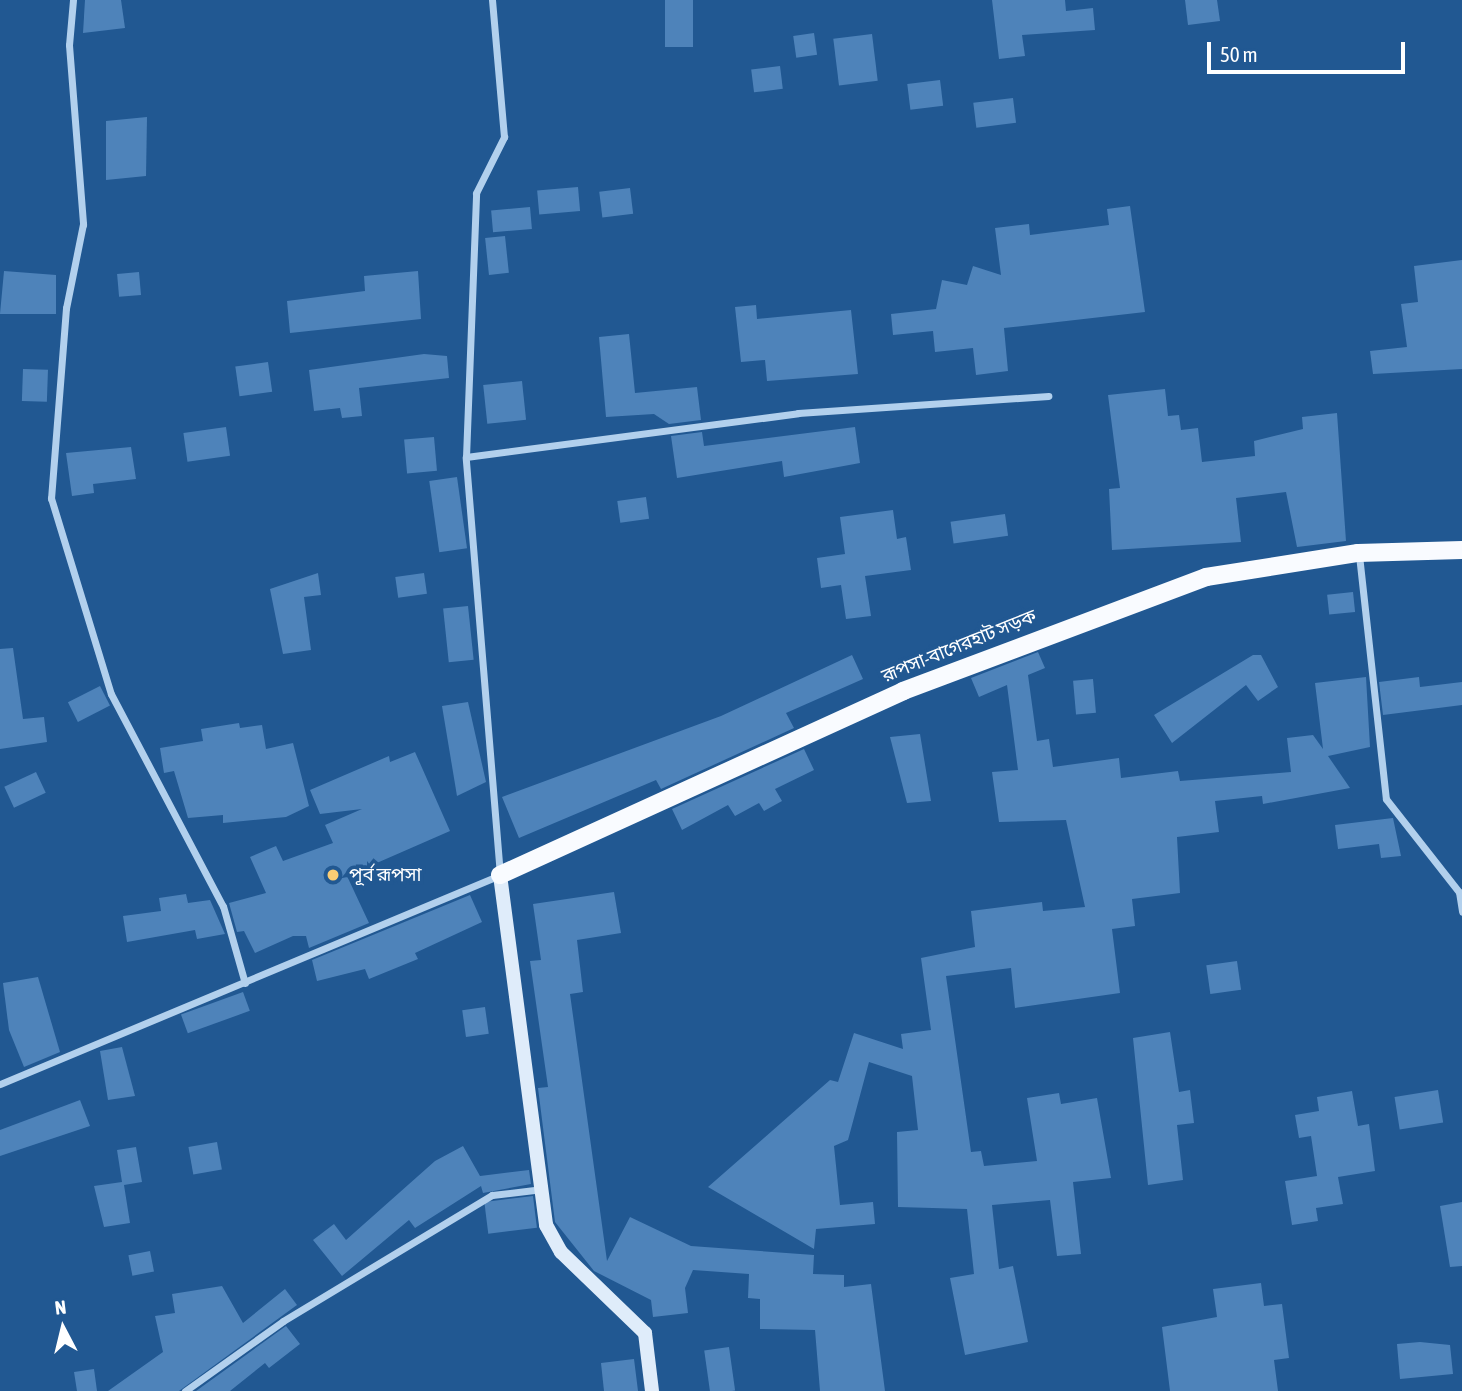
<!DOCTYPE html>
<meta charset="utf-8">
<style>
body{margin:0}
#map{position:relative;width:1462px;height:1391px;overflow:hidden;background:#215892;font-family:"Asap Condensed","Noto Sans Bengali",sans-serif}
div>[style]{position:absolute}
.building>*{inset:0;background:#4e83ba;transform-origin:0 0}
.street>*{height:7px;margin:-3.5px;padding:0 3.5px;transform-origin:3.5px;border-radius:3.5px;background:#b2d0ed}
.secondary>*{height:14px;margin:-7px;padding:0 7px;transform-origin:7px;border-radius:7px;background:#dfecfa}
.primary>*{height:18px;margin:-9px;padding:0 9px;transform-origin:9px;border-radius:9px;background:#f9fbff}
.dots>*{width:19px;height:19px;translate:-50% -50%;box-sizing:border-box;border:4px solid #215892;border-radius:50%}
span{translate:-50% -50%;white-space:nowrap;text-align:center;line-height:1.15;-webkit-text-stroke:7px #215892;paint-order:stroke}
.street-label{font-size:19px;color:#fff}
.poi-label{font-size:19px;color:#fff}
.left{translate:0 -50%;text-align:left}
.north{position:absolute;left:28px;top:1293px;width:70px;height:70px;-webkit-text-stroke:5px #215892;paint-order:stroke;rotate:353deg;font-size:19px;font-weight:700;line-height:28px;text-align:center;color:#fff}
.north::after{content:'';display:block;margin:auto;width:24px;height:32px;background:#fff;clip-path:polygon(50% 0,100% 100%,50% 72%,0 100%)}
.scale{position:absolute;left:1207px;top:42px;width:198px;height:32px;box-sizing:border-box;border:4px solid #fff;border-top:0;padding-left:9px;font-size:21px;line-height:24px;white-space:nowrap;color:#fff;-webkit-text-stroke:5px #215892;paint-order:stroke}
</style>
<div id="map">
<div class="building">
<i style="clip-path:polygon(85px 0,121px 0,125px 28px,83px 33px)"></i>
<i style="left:665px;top:0;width:28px;height:47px"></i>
<i style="clip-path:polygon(992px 0,1065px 0,1066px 11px,1093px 8px,1095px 30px,1022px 35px,1025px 56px,999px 59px)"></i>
<i style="clip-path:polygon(1185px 0,1217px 0,1220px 21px,1188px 25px)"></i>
<i style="left:814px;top:33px;width:22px;height:21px;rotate:82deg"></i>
<i style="left:872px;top:34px;width:47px;height:39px;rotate:83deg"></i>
<i style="left:780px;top:66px;width:23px;height:29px;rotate:83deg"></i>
<i style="left:940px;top:80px;width:26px;height:33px;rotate:83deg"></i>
<i style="left:1013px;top:98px;width:25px;height:40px;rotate:83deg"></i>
<i style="clip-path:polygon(147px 117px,146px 176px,106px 180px,106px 121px)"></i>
<i style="left:578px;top:187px;width:24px;height:41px;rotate:85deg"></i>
<i style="left:630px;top:188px;width:26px;height:31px;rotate:83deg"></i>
<i style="clip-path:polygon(1130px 206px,1145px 312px,1004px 328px,1008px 371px,976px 375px,973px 348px,935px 352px,933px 331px,893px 335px,891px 314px,936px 309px,942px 280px,967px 285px,973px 266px,1001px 275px,995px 228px,1029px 224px,1030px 235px,1109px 225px,1107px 209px)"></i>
<i style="left:530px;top:207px;width:22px;height:39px;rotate:85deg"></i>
<i style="left:505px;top:236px;width:37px;height:20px;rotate:84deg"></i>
<i style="clip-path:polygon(1462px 260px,1462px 369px,1373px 374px,1370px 351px,1407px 347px,1401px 304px,1418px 302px,1414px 266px)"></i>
<i style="clip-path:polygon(4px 271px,56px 275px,56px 314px,0 314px)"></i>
<i style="clip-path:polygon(418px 271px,421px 319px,290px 333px,287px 301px,365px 291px,364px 276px)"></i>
<i style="left:139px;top:272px;width:23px;height:22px;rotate:85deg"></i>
<i style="clip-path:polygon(756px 305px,757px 319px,851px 310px,858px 374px,767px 381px,765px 360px,741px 362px,735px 307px)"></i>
<i style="clip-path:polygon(629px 334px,635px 393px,697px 387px,701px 420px,669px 424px,654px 414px,606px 417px,599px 337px)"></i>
<i style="clip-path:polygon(424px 354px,447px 356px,449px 378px,359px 388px,362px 416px,342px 418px,340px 408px,314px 411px,309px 370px)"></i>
<i style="left:268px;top:362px;width:30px;height:33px;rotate:82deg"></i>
<i style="left:23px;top:369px;width:25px;height:32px;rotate:2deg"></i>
<i style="left:522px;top:381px;width:39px;height:39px;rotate:84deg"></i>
<i style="clip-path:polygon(1165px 389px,1168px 416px,1179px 415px,1181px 430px,1198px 428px,1202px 462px,1255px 456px,1254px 441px,1303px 429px,1302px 417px,1337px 413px,1346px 541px,1297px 547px,1286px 492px,1236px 498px,1241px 542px,1112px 550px,1109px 489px,1120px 488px,1108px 395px)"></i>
<i style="left:226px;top:427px;width:29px;height:43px;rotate:82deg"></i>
<i style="clip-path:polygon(855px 427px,860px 463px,784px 477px,782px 461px,677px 478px,671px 436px,702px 432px,704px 446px)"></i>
<i style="left:434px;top:437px;width:34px;height:30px;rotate:85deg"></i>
<i style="clip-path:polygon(131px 447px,136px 479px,93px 484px,94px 493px,72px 496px,66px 453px)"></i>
<i style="left:457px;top:477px;width:72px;height:28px;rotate:82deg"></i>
<i style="left:646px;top:497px;width:22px;height:29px;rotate:82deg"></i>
<i style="clip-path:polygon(893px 510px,897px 539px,906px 537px,911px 570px,865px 576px,871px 616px,846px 619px,841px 585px,821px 588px,817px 558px,845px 554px,840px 517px)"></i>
<i style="left:1005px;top:514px;width:22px;height:55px;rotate:82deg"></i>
<i style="clip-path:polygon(318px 573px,321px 595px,304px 597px,311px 650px,283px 654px,270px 589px)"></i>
<i style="left:424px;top:573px;width:21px;height:29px;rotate:82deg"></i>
<i style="left:1353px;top:592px;width:20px;height:26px;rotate:84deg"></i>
<i style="left:468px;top:606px;width:54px;height:25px;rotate:84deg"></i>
<i style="clip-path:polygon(13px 648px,23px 719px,44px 717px,47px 742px,0 749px,0 649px)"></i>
<i style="clip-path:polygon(1038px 652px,1045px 668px,1028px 675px,1037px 741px,1049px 739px,1053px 767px,1119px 758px,1121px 778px,1178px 771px,1180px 781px,1291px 772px,1287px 738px,1313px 735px,1323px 749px,1315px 683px,1366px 677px,1370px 747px,1328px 756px,1350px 788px,1263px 804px,1262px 796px,1215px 801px,1219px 832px,1177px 837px,1180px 893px,1132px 899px,1135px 926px,1112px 929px,1120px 993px,1015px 1008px,1011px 968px,946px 976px,971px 1152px,981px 1151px,984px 1166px,1037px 1161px,1027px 1098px,1059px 1093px,1061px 1104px,1097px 1098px,1111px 1178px,1073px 1182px,1081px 1254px,1057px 1256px,1050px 1200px,992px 1205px,999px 1269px,1013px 1266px,1028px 1342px,965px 1355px,950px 1278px,974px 1274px,967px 1209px,898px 1207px,897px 1132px,918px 1130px,912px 1076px,869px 1062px,848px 1140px,834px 1146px,840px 1205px,873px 1202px,875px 1224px,816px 1229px,814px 1249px,708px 1187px,830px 1080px,838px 1082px,854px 1033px,903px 1049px,901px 1034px,931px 1030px,921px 958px,975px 947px,971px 911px,1042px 902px,1043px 911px,1085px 907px,1066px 820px,999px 822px,992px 772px,1018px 770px,1007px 685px,979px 697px,971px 678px)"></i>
<i style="clip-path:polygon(852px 655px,863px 679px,786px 713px,794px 728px,661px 789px,656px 780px,519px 838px,502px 797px,721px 716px)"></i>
<i style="clip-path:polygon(1253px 655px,1261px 655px,1278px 687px,1258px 701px,1246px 685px,1172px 743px,1154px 715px)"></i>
<i style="clip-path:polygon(1419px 677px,1420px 687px,1462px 682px,1462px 705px,1383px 715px,1379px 682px)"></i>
<i style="left:1093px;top:679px;width:34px;height:20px;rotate:85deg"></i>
<i style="left:100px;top:686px;width:22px;height:36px;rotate:63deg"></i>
<i style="clip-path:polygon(468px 702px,486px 782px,457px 796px,442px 706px)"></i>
<i style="clip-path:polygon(239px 723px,240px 728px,262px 725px,266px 749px,293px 743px,309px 806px,286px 817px,223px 823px,223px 815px,188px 818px,174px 771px,164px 773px,160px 748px,203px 741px,201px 729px)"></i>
<i style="clip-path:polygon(920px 734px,931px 801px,907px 803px,890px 737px)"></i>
<i style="clip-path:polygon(804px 749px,814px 770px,775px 789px,782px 801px,764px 811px,759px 803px,735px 816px,728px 805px,682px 830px,672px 809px)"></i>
<i style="clip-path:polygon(415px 752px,450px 831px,347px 876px,369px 923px,309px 948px,306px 936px,293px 936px,255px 953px,244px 931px,237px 932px,229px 903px,266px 893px,250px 857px,276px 846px,283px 861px,333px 843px,325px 825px,362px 809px,320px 814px,310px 790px,389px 756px,390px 762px)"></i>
<i style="left:36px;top:772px;width:23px;height:35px;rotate:65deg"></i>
<i style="clip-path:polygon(1393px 818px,1401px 856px,1381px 858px,1379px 844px,1338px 849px,1335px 825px)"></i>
<i style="clip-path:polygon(614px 892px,621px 933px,577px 940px,583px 992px,570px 994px,607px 1261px,630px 1217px,691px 1246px,814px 1255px,813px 1274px,844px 1275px,844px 1287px,871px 1284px,885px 1391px,820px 1391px,815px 1330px,760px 1329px,760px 1299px,748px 1298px,749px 1274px,693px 1270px,685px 1288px,688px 1313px,653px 1317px,651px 1300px,594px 1271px,555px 1222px,538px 1088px,548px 1087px,530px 961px,541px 960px,533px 904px)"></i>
<i style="clip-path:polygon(186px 894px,188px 903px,210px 900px,225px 934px,197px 939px,195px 930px,127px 942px,123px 916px,161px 911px,159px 898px)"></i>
<i style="clip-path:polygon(470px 895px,482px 922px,415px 953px,418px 959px,369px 979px,365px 969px,317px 981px,312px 960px)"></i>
<i style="left:1237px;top:961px;width:29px;height:31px;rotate:82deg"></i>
<i style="clip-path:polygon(38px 977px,60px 1052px,24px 1067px,9px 1030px,3px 983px)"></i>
<i style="left:243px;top:992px;width:20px;height:66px;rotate:70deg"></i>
<i style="left:485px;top:1007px;width:27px;height:23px;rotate:82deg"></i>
<i style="clip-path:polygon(1170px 1032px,1179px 1092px,1190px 1090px,1194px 1123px,1177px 1125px,1183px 1180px,1148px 1185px,1133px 1038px)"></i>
<i style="clip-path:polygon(122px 1047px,135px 1096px,108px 1100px,100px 1051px)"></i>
<i style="left:1438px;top:1090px;width:33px;height:44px;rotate:81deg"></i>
<i style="clip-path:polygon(1352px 1091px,1358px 1126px,1369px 1124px,1375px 1171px,1338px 1177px,1343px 1204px,1316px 1208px,1318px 1221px,1292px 1225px,1285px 1181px,1317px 1176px,1311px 1136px,1299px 1138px,1295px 1115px,1319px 1111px,1317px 1097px)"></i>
<i style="clip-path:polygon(80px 1100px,90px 1126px,0 1156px,0 1130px)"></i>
<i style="left:217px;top:1142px;width:28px;height:29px;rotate:80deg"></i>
<i style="clip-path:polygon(463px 1146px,480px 1176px,529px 1170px,531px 1184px,483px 1193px,481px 1186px,415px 1228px,409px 1220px,342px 1276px,313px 1240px,334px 1224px,346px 1240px,435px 1161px)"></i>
<i style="clip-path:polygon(136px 1147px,142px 1182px,124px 1185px,130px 1223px,104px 1227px,94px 1186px,122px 1182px,117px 1150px)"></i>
<i style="left:533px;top:1196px;width:32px;height:49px;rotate:83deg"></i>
<i style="clip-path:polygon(1462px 1202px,1462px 1266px,1450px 1267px,1440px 1206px)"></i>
<i style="left:150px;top:1251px;width:21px;height:22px;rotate:79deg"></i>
<i style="clip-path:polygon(1261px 1283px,1264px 1306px,1282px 1304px,1289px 1358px,1274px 1360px,1278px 1391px,1170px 1391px,1162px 1327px,1217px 1317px,1213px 1289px)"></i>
<i style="clip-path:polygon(222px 1286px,243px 1323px,285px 1289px,297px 1305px,179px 1391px,108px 1391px,163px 1352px,155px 1316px,175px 1313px,172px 1294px)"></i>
<i style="clip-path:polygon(286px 1326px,300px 1344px,269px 1368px,265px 1363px,230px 1391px,196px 1391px)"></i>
<i style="clip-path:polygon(1420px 1342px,1450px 1345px,1453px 1374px,1400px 1379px,1397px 1344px)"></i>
<i style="left:729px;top:1347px;width:44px;height:25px;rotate:82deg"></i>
<i style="clip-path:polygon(634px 1359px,638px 1391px,604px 1391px,601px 1363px)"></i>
<i style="clip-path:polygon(94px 1369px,97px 1391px,77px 1391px,74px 1372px)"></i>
</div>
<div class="street">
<i style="left:73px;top:0;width:45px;rotate:95.1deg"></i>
<i style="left:69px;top:45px;width:180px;rotate:85.5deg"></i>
<i style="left:83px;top:224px;width:86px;rotate:101.4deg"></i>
<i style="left:66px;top:308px;width:191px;rotate:94.5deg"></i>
<i style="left:51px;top:498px;width:205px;rotate:73deg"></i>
<i style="left:111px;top:694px;width:240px;rotate:62.2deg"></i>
<i style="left:223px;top:906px;width:80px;rotate:74.1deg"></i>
<i style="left:466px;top:457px;width:335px;rotate:-7.5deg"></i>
<i style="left:798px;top:413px;width:251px;rotate:-3.9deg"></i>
<i style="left:1359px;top:555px;width:245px;rotate:83.7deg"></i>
<i style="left:1386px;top:799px;width:118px;rotate:51.9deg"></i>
<i style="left:1459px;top:892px;width:20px;rotate:81deg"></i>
<i style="left:0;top:1084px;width:542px;rotate:-22.68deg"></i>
<i style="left:500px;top:875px;width:419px;rotate:-94.7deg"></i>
<i style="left:466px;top:457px;width:264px;rotate:-87.8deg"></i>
<i style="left:476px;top:193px;width:63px;rotate:-63.4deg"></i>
<i style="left:504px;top:137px;width:138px;rotate:-95deg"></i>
<i style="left:185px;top:1391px;width:120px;rotate:-35.5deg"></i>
<i style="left:283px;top:1321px;width:244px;rotate:-31.1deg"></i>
<i style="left:492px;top:1195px;width:51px;rotate:-6.7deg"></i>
</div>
<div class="secondary">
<i style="left:500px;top:875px;width:353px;rotate:82.5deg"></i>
<i style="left:546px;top:1225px;width:31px;rotate:61deg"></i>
<i style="left:561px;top:1252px;width:117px;rotate:44deg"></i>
<i style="left:645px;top:1333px;width:58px;rotate:83.1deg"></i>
</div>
<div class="primary">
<i style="left:500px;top:875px;width:443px;rotate:-24.5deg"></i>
<i style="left:903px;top:691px;width:324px;rotate:-20.6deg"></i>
<i style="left:1206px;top:577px;width:154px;rotate:-9deg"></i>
<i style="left:1358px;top:553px;width:104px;rotate:-1.7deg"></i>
</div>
<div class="dots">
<i style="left:333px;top:875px;background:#facc74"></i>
</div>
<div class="street-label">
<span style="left:959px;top:646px;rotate:-22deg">রূপসা-বাগেরহাট সড়ক</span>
</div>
<div class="poi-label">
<span class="left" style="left:349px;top:875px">পূর্ব রূপসা</span>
</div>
<div class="north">N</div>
<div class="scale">50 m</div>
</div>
